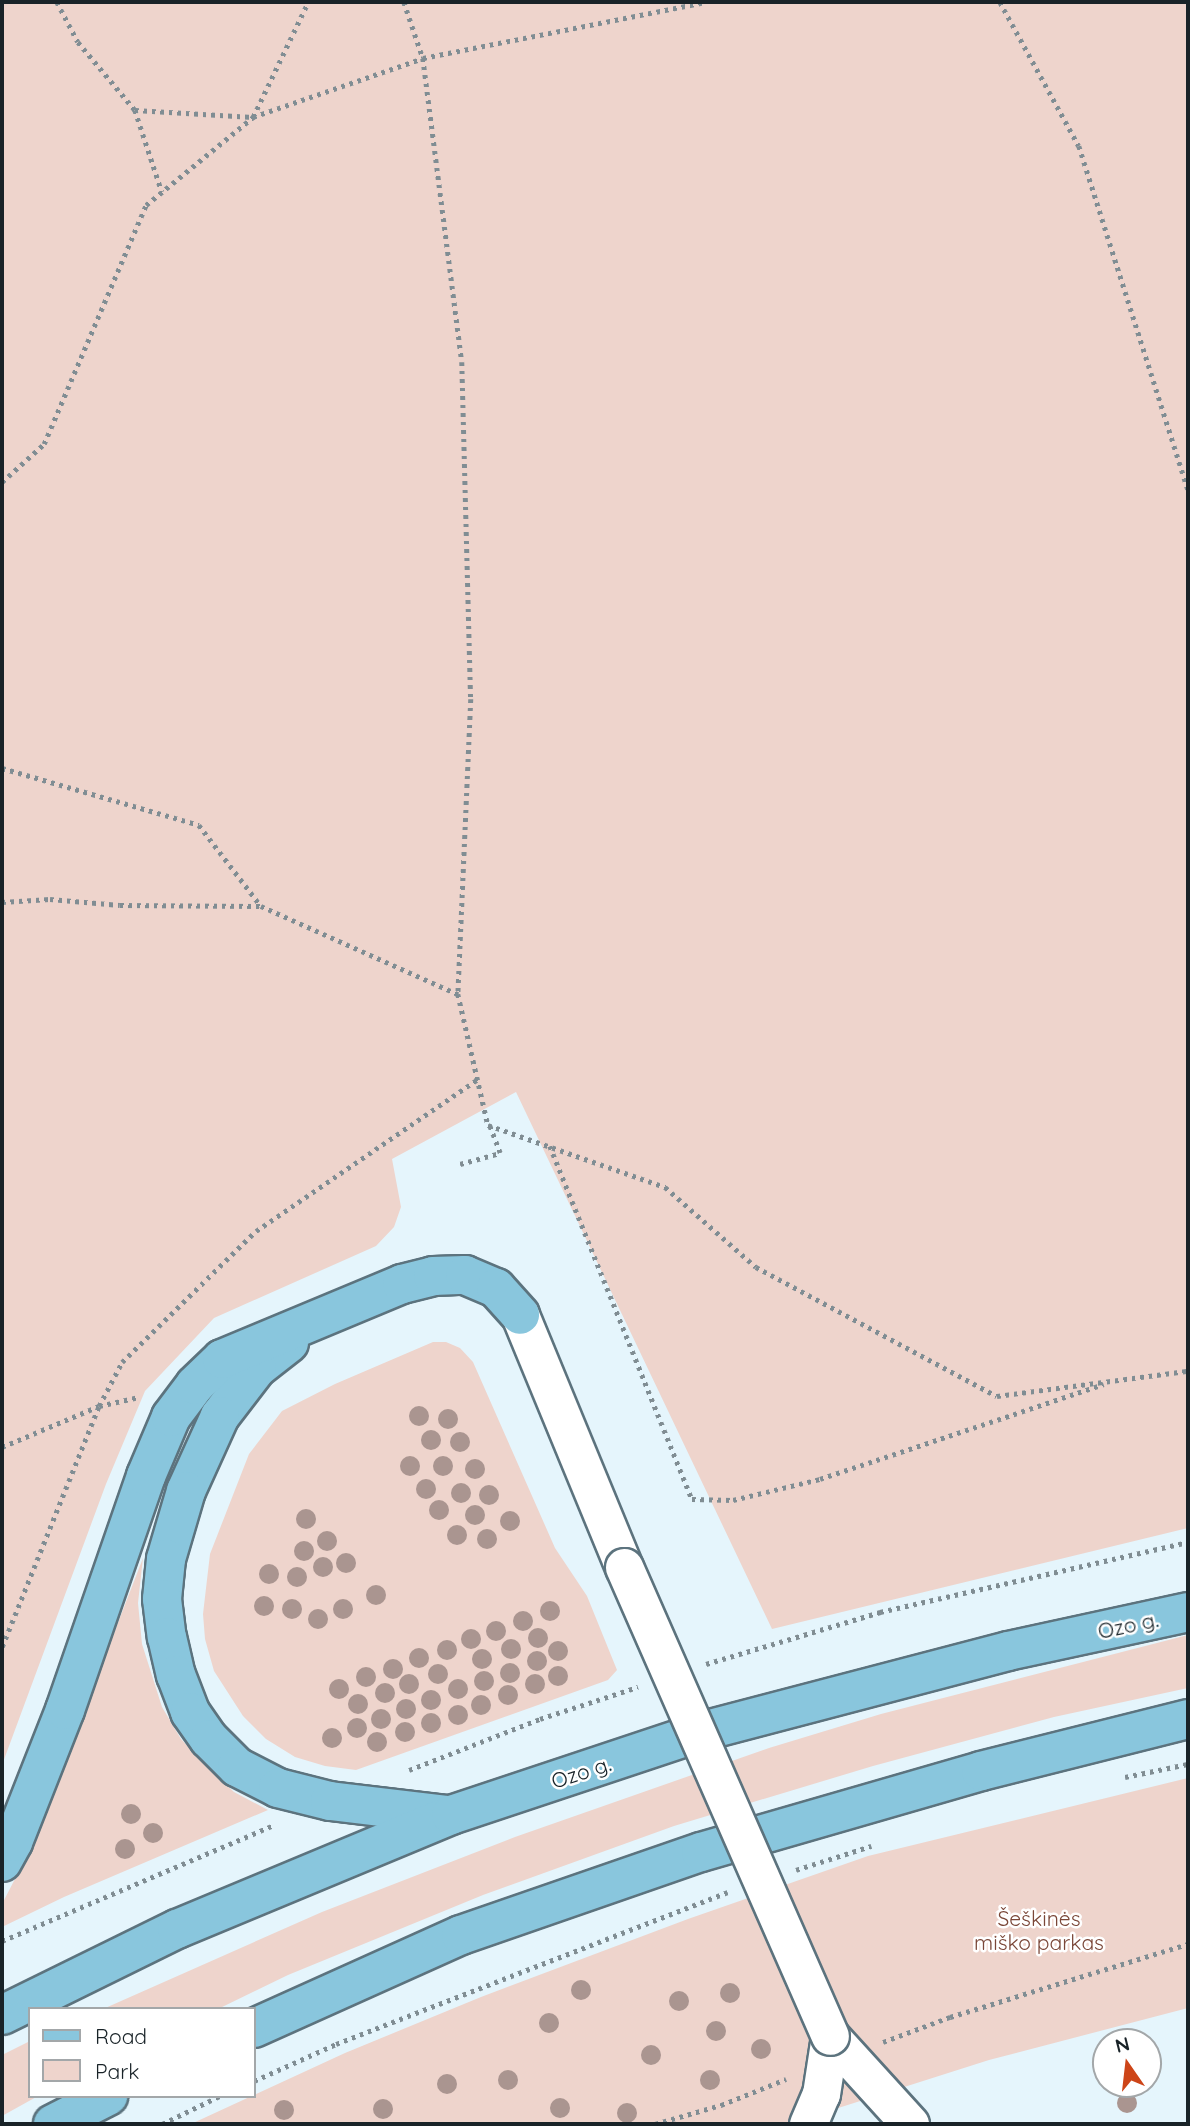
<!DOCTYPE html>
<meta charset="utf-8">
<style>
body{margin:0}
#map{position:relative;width:1190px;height:2126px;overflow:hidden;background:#e5f5fc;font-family:Quicksand,sans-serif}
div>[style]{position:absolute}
.green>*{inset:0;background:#eed4cc}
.path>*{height:4.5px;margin-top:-2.25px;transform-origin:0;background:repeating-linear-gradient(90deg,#808d93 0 3.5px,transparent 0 8.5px)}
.roads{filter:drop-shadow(2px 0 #5c737e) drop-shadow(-2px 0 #5c737e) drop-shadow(0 2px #5c737e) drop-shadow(0 -2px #5c737e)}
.minor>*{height:37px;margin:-18.5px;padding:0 18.5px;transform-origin:18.5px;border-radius:18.5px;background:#fff}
.major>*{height:38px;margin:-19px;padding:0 19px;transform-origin:19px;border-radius:19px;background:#89c6dd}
.bridges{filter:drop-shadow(2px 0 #5c737e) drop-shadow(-2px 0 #5c737e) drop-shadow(0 2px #5c737e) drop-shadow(0 -2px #5c737e)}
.minor-bridge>*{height:37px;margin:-18.5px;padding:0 18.5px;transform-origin:18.5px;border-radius:18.5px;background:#fff}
.trees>*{width:20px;height:20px;margin:-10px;border-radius:50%;background:#aa9590}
span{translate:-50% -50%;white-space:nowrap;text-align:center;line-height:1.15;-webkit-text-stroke:5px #fff;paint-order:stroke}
.street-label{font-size:21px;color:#192328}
.park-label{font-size:21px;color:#7a4637}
.frame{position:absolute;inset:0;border:4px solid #192328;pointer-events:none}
.legend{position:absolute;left:28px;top:2007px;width:228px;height:91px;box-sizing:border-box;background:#fff;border:2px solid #a3a7a9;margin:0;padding:9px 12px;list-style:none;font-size:21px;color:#192328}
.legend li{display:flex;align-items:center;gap:14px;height:35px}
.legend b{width:35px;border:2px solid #a3a7a9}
.north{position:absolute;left:1092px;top:2028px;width:70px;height:70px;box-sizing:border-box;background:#fff;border:2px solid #a3a7a9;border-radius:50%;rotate:346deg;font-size:19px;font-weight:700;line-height:28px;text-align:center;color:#192328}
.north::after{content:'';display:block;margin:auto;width:24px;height:32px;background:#cd4518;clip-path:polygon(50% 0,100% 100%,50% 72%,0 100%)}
</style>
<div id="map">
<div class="green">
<i style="clip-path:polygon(2px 2px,1188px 2px,1188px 1528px,772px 1629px,516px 1092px,392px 1159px,401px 1207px,394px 1227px,376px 1246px,214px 1318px,145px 1391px,106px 1484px,2px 1765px)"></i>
<i style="clip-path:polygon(433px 1342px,446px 1342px,460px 1348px,473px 1362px,555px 1548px,587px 1596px,617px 1670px,608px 1680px,356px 1770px,325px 1766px,295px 1757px,266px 1739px,243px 1716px,214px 1671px,205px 1639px,203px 1614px,210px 1554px,249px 1454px,282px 1411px,335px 1384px)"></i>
<i style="clip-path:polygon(143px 1558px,138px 1603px,142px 1644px,162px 1707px,181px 1739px,209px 1769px,234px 1792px,268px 1810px,64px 1897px,2px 1927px,2px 1904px,30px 1850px)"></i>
<i style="clip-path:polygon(1188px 1635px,1188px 1688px,1054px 1717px,873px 1766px,674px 1826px,483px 1895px,288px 1975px,218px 2009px,103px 2009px,322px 1912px,515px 1837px,769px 1748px,881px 1714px)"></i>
<i style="clip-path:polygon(1188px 1778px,1188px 2008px,989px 2060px,788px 2124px,191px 2124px,345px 2053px,481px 1997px,688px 1919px,868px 1856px)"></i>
<i style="clip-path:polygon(30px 2041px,30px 2096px,38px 2096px,2px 2116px,2px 2055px)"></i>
</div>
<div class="path">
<i style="left:57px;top:2px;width:45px;rotate:62.3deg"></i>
<i style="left:78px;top:42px;width:89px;rotate:50deg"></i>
<i style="left:135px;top:110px;width:86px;rotate:71.8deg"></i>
<i style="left:404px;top:2px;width:59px;rotate:71.3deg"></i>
<i style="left:423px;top:58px;width:288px;rotate:-11.2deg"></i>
<i style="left:1000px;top:2px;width:164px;rotate:61.3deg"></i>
<i style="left:1079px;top:146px;width:360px;rotate:72.4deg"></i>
<i style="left:135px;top:110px;width:118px;rotate:3.4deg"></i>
<i style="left:253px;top:117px;width:180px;rotate:-19.1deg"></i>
<i style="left:423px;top:58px;width:306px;rotate:82.7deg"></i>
<i style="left:462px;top:362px;width:337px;rotate:88.5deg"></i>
<i style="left:471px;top:699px;width:295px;rotate:92.5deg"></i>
<i style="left:458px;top:994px;width:134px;rotate:77.1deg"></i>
<i style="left:488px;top:1125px;width:188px;rotate:19.3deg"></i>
<i style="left:665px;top:1187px;width:121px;rotate:41.3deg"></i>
<i style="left:756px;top:1267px;width:273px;rotate:28.2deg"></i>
<i style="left:997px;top:1396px;width:193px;rotate:-7.5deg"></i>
<i style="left:2px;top:482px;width:57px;rotate:-42.1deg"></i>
<i style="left:44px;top:444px;width:260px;rotate:-66.9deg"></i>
<i style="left:146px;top:205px;width:139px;rotate:-39.4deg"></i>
<i style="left:253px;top:117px;width:127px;rotate:-64.4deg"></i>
<i style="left:2px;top:768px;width:205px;rotate:16.1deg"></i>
<i style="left:199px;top:825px;width:102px;rotate:52.6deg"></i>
<i style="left:261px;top:906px;width:216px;rotate:24.1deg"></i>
<i style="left:2px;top:902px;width:48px;rotate:-3.6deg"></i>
<i style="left:50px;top:899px;width:70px;rotate:4.9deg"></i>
<i style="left:120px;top:905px;width:140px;rotate:0.4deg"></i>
<i style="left:550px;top:1146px;width:380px;rotate:68.1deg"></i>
<i style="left:692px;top:1499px;width:41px;rotate:1.4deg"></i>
<i style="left:733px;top:1500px;width:89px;rotate:-13.6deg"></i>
<i style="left:820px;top:1479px;width:299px;rotate:-18.5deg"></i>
<i style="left:460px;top:1164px;width:41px;rotate:-15.4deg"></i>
<i style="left:500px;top:1153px;width:30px;rotate:-111deg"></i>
<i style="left:2px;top:1447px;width:105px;rotate:-22.9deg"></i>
<i style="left:99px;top:1406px;width:41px;rotate:-12.7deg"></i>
<i style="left:2px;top:1647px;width:260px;rotate:-68.1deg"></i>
<i style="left:99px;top:1406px;width:50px;rotate:-62.4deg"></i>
<i style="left:122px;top:1362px;width:187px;rotate:-44.4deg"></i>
<i style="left:256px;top:1231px;width:269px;rotate:-34.4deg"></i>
<i style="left:706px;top:1664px;width:182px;rotate:-16.6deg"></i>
<i style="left:880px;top:1612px;width:316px;rotate:-12.8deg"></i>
<i style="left:409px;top:1770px;width:141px;rotate:-21.3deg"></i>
<i style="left:540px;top:1719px;width:103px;rotate:-18.1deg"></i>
<i style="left:1125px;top:1777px;width:64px;rotate:-11.7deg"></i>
<i style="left:796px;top:1870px;width:79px;rotate:-17.7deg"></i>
<i style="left:2px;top:1941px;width:293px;rotate:-23.1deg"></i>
<i style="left:883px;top:2042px;width:72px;rotate:-20.5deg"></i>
<i style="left:950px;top:2017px;width:249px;rotate:-17.1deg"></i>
<i style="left:254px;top:2081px;width:90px;rotate:-24.3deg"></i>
<i style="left:336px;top:2044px;width:420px;rotate:-21.2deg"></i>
<i style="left:162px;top:2124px;width:64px;rotate:-25.8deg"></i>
<i style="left:655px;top:2124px;width:69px;rotate:-16.1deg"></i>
<i style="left:721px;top:2105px;width:70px;rotate:-21.8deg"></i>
</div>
<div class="roads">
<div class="minor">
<i style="left:520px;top:1315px;width:273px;rotate:67.6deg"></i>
<i style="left:830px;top:2036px;width:119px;rotate:47.7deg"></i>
<i style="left:808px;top:2124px;width:33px;rotate:-67deg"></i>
<i style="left:821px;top:2094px;width:59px;rotate:-81.2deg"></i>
</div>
<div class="major">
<i style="left:289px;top:1343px;width:41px;rotate:142deg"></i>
<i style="left:257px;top:1368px;width:61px;rotate:127.6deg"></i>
<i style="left:220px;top:1416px;width:82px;rotate:114.4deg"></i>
<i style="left:186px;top:1491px;width:71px;rotate:106.4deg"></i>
<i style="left:166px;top:1559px;width:40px;rotate:95.7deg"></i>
<i style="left:162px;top:1599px;width:38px;rotate:83deg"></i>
<i style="left:167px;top:1637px;width:39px;rotate:77deg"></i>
<i style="left:176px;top:1675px;width:40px;rotate:69deg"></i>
<i style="left:190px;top:1712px;width:33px;rotate:55deg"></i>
<i style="left:209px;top:1739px;width:40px;rotate:45deg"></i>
<i style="left:237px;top:1767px;width:46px;rotate:27.1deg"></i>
<i style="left:278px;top:1788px;width:54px;rotate:14deg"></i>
<i style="left:330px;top:1801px;width:119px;rotate:6.8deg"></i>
<i style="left:2px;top:1862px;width:23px;rotate:-61deg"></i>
<i style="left:13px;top:1842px;width:142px;rotate:-68.5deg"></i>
<i style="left:65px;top:1710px;width:248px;rotate:-70.9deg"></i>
<i style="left:146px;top:1476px;width:64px;rotate:-67deg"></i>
<i style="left:171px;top:1417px;width:40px;rotate:-53deg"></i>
<i style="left:195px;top:1385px;width:37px;rotate:-44deg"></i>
<i style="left:222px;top:1359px;width:195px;rotate:-22.6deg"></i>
<i style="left:402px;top:1284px;width:32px;rotate:-14deg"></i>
<i style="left:433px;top:1276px;width:32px;rotate:-2deg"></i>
<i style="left:465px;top:1275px;width:34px;rotate:23deg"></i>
<i style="left:496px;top:1288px;width:36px;rotate:48deg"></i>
<i style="left:2px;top:2015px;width:195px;rotate:-26.2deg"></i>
<i style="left:177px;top:1929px;width:297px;rotate:-22.6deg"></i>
<i style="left:451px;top:1815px;width:270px;rotate:-18.4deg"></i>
<i style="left:707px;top:1730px;width:311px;rotate:-14.7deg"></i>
<i style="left:1008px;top:1651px;width:184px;rotate:-12.2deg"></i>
<i style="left:254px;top:2028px;width:227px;rotate:-24.2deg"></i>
<i style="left:461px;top:1935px;width:254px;rotate:-19.1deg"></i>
<i style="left:701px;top:1852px;width:291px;rotate:-16.1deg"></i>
<i style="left:981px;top:1771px;width:213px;rotate:-14.1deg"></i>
<i style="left:53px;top:2124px;width:62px;rotate:-27deg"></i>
</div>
</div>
<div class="bridges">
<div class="minor-bridge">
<i style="left:624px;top:1567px;width:512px;rotate:66.29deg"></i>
</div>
</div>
<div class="trees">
<i style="left:419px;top:1416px"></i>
<i style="left:448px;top:1419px"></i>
<i style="left:431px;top:1440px"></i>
<i style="left:460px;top:1442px"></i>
<i style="left:410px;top:1466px"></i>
<i style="left:443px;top:1466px"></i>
<i style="left:475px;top:1469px"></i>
<i style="left:426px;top:1489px"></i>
<i style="left:461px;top:1493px"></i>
<i style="left:489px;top:1495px"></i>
<i style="left:439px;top:1510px"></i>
<i style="left:475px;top:1515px"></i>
<i style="left:306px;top:1519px"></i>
<i style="left:510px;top:1521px"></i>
<i style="left:457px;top:1535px"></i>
<i style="left:487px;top:1539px"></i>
<i style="left:327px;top:1541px"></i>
<i style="left:304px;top:1551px"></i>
<i style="left:346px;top:1563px"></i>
<i style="left:323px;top:1567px"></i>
<i style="left:269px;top:1574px"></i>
<i style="left:297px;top:1577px"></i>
<i style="left:376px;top:1595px"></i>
<i style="left:264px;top:1606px"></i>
<i style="left:292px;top:1609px"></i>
<i style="left:343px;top:1609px"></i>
<i style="left:550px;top:1611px"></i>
<i style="left:318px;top:1619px"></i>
<i style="left:523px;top:1621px"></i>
<i style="left:496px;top:1631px"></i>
<i style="left:538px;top:1638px"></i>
<i style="left:471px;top:1639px"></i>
<i style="left:511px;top:1649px"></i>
<i style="left:447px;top:1650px"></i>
<i style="left:558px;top:1651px"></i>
<i style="left:419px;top:1658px"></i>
<i style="left:482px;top:1659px"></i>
<i style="left:537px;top:1661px"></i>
<i style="left:393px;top:1669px"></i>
<i style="left:510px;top:1673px"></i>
<i style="left:438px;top:1674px"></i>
<i style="left:558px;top:1676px"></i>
<i style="left:366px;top:1677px"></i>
<i style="left:484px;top:1681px"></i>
<i style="left:409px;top:1684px"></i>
<i style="left:535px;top:1684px"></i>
<i style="left:339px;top:1689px"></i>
<i style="left:458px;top:1689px"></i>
<i style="left:385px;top:1693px"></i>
<i style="left:508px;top:1695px"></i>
<i style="left:431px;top:1700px"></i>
<i style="left:358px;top:1704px"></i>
<i style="left:481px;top:1705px"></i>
<i style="left:406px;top:1709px"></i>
<i style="left:458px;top:1715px"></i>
<i style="left:381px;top:1719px"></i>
<i style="left:431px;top:1723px"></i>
<i style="left:357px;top:1728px"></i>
<i style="left:405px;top:1732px"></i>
<i style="left:332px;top:1738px"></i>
<i style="left:377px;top:1742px"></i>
<i style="left:131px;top:1814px"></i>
<i style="left:153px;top:1833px"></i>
<i style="left:125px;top:1849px"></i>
<i style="left:581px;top:1990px"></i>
<i style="left:730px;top:1993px"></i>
<i style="left:679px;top:2001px"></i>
<i style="left:549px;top:2023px"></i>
<i style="left:716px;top:2031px"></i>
<i style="left:761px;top:2049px"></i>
<i style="left:651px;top:2055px"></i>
<i style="left:508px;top:2080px"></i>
<i style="left:710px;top:2080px"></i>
<i style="left:447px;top:2084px"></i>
<i style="left:1127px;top:2103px"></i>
<i style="left:560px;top:2108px"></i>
<i style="left:383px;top:2109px"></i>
<i style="left:284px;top:2110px"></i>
<i style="left:627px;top:2113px"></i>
</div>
<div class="street-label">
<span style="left:1128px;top:1625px;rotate:-12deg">Ozo g.</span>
<span style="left:581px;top:1772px;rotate:-18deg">Ozo g.</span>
</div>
<div class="park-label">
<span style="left:1039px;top:1930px">Šeškinės<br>miško parkas</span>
</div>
<div class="frame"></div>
<ul class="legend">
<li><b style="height:9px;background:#89c6dd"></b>Road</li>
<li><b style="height:19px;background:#eed4cc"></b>Park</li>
</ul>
<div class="north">N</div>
</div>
